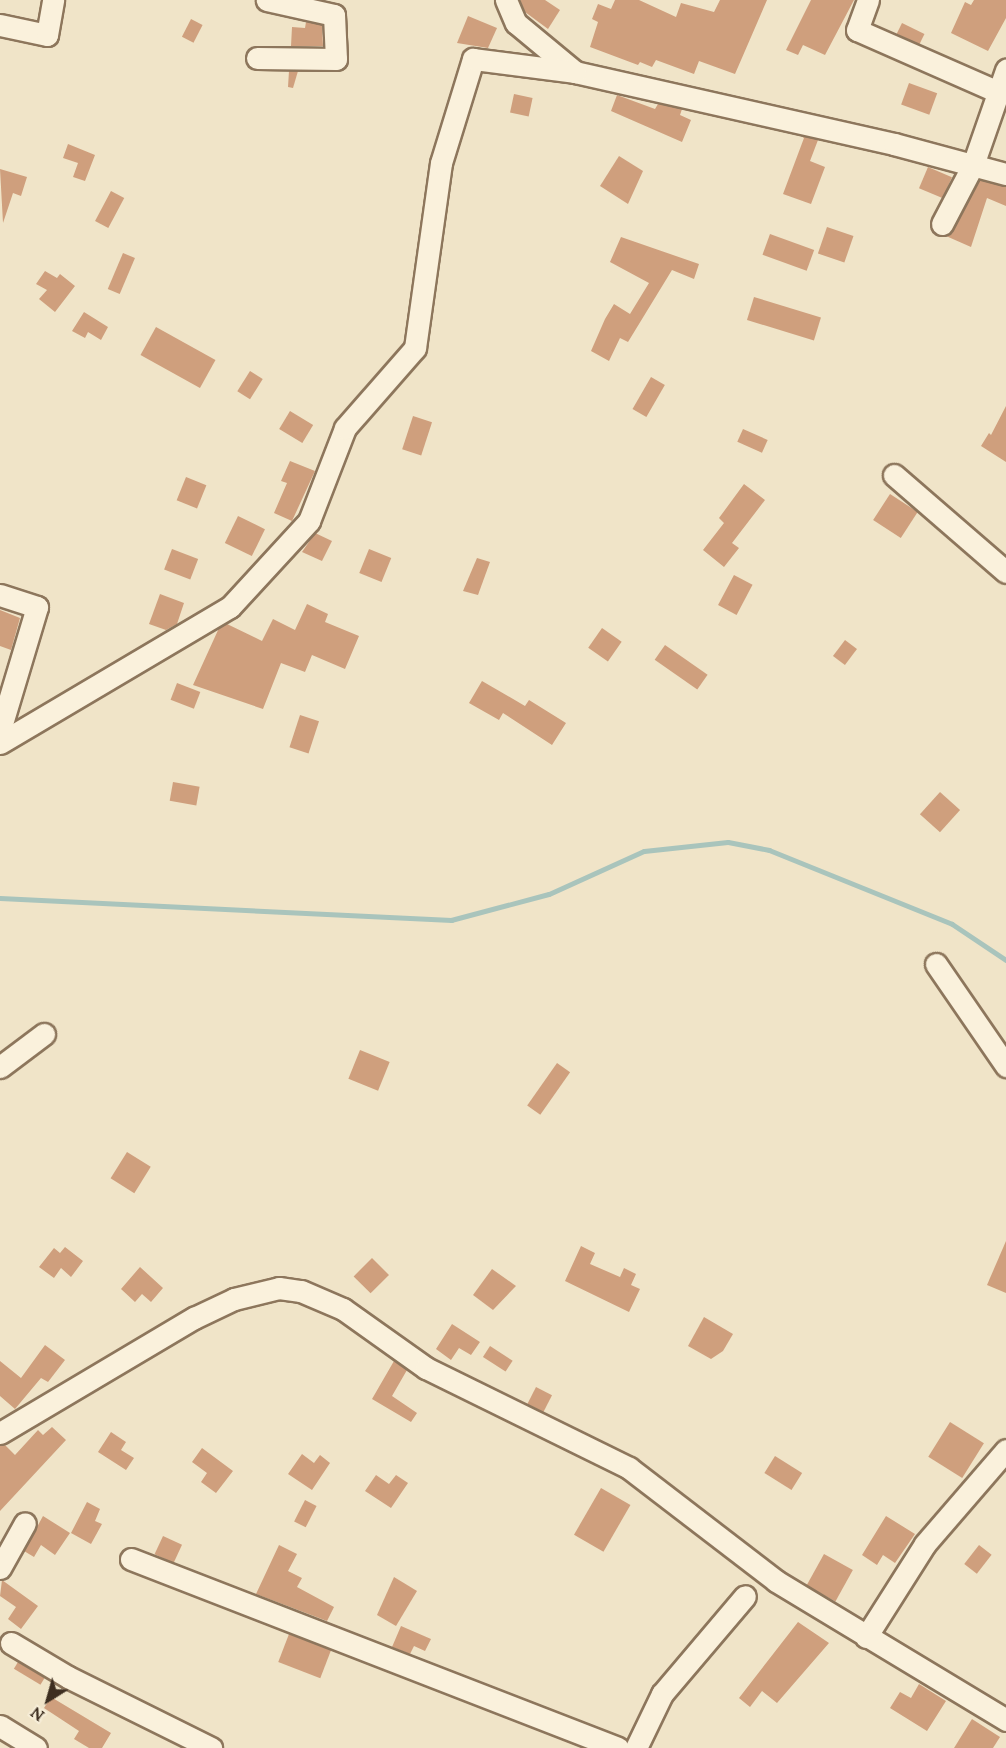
<!DOCTYPE html>
<style>
body{margin:0}
#map{position:relative;width:1006px;height:1748px;overflow:hidden;background:#f0e4c8;font-family:Lora,serif}
div>[style]{position:absolute}
.stream>*{height:5px;margin:-2.5px;padding:0 2.5px;transform-origin:2.5px;border-radius:2.5px;background:#a9c4bc}
.building>*{inset:0;background:#cf9f7d;transform-origin:0 0}
.roads{filter:drop-shadow(2px 0 #8d765c) drop-shadow(-2px 0 #8d765c) drop-shadow(0 2px #8d765c) drop-shadow(0 -2px #8d765c)}
.minor>*{height:21px;margin:-10.5px;padding:0 10.5px;transform-origin:10.5px;border-radius:10.5px;background:#faf1dc}
span{translate:-50% -50%;white-space:nowrap;text-align:center;line-height:1.15;-webkit-text-stroke:4.5px #f7eed8;paint-order:stroke}
.north{position:absolute;left:18px;top:1670px;width:60px;height:60px;-webkit-text-stroke:4px #f7eed8;paint-order:stroke;rotate:217deg;font-size:16px;font-weight:700;line-height:24px;text-align:center;color:#3d2e20}
.north::after{content:'';display:block;margin:auto;width:21px;height:27px;background:#3d2e20;clip-path:polygon(50% 0,100% 100%,50% 72%,0 100%)}
</style>
<div id="map">
<div class="stream">
<i style="left:0;top:898px;width:452px;rotate:2.8deg"></i>
<i style="left:451px;top:920px;width:101px;rotate:-14.9deg"></i>
<i style="left:549px;top:894px;width:104px;rotate:-24.4deg"></i>
<i style="left:644px;top:851px;width:84px;rotate:-6.1deg"></i>
<i style="left:728px;top:842px;width:42px;rotate:11deg"></i>
<i style="left:769px;top:850px;width:197px;rotate:22deg"></i>
<i style="left:952px;top:924px;width:65px;rotate:33.7deg"></i>
</div>
<div class="building">
<i style="clip-path:polygon(520px 0,545px 0,560px 10px,548px 29px,525px 12px)"></i>
<i style="clip-path:polygon(615px 0,639px 0,676px 17px,681px 3px,714px 12px,720px 0,767px 0,735px 74px,699px 61px,694px 74px,656px 60px,652px 67px,640px 62px,638px 65px,590px 47px,598px 22px,592px 19px,598px 4px,611px 9px)"></i>
<i style="clip-path:polygon(811px 0,854px 0,825px 55px,803px 45px,798px 55px,786px 50px)"></i>
<i style="clip-path:polygon(974px 0,1006px 0,1006px 18px,988px 51px,951px 33px,965px 2px,971px 5px)"></i>
<i style="clip-path:polygon(468px 16px,497px 28px,488px 48px,457px 43px)"></i>
<i style="left:191px;top:19px;width:13px;height:20px;rotate:27deg"></i>
<i style="clip-path:polygon(306px 22px,322px 25px,323px 46px,291px 46px,292px 27px,305px 28px)"></i>
<i style="left:902px;top:23px;width:25px;height:12px;rotate:26deg"></i>
<i style="clip-path:polygon(289px 71px,298px 71px,293px 88px,288px 87px)"></i>
<i style="left:909px;top:83px;width:30px;height:23px;rotate:20deg"></i>
<i style="left:514px;top:94px;width:19px;height:19px;rotate:12deg"></i>
<i style="clip-path:polygon(617px 95px,655px 109px,658px 104px,682px 109px,680px 115px,691px 120px,682px 142px,611px 111px)"></i>
<i style="clip-path:polygon(801px 136px,818px 140px,810px 161px,825px 167px,811px 204px,783px 194px,804px 138px)"></i>
<i style="clip-path:polygon(68px 144px,95px 155px,85px 181px,73px 177px,78px 163px,63px 158px)"></i>
<i style="clip-path:polygon(619px 156px,643px 171px,628px 204px,600px 186px)"></i>
<i style="left:928px;top:167px;width:26px;height:23px;rotate:23deg"></i>
<i style="clip-path:polygon(0 169px,27px 177px,21px 196px,13px 193px,3px 223px)"></i>
<i style="clip-path:polygon(979px 180px,1006px 186px,1006px 206px,987px 198px,971px 247px,946px 236px,953px 230px)"></i>
<i style="left:111px;top:191px;width:15px;height:34px;rotate:28deg"></i>
<i style="left:827px;top:227px;width:28px;height:28px;rotate:19deg"></i>
<i style="left:770px;top:234px;width:47px;height:22px;rotate:20deg"></i>
<i style="clip-path:polygon(621px 237px,699px 264px,694px 279px,672px 270px,628px 342px,620px 338px,609px 361px,591px 351px,605px 319px,614px 304px,630px 314px,649px 283px,610px 262px)"></i>
<i style="left:123px;top:253px;width:13px;height:39px;rotate:23deg"></i>
<i style="clip-path:polygon(45px 271px,57px 278px,60px 274px,75px 286px,55px 312px,39px 299px,47px 290px,36px 284px)"></i>
<i style="left:754px;top:297px;width:70px;height:24px;rotate:17deg"></i>
<i style="clip-path:polygon(84px 312px,108px 327px,101px 340px,88px 332px,85px 338px,72px 331px)"></i>
<i style="left:156px;top:327px;width:68px;height:32px;rotate:29deg"></i>
<i style="left:250px;top:371px;width:15px;height:24px;rotate:32deg"></i>
<i style="left:651px;top:377px;width:16px;height:37px;rotate:30deg"></i>
<i style="clip-path:polygon(1006px 406px,1006px 462px,981px 446px,989px 433px,991px 435px)"></i>
<i style="left:290px;top:411px;width:27px;height:21px;rotate:31deg"></i>
<i style="left:413px;top:416px;width:20px;height:35px;rotate:18deg"></i>
<i style="left:743px;top:429px;width:27px;height:14px;rotate:24deg"></i>
<i style="clip-path:polygon(290px 461px,315px 471px,292px 521px,274px 513px,287px 483px,281px 481px)"></i>
<i style="left:186px;top:477px;width:22px;height:25px;rotate:22deg"></i>
<i style="clip-path:polygon(744px 484px,765px 500px,732px 543px,739px 548px,724px 567px,703px 550px,724px 523px,719px 518px)"></i>
<i style="left:890px;top:494px;width:33px;height:31px;rotate:33deg"></i>
<i style="left:238px;top:516px;width:30px;height:30px;rotate:26deg"></i>
<i style="clip-path:polygon(315px 533px,332px 541px,322px 561px,302px 552px)"></i>
<i style="left:172px;top:549px;width:28px;height:22px;rotate:21deg"></i>
<i style="left:369px;top:549px;width:24px;height:26px;rotate:22deg"></i>
<i style="clip-path:polygon(477px 558px,490px 562px,478px 595px,463px 591px)"></i>
<i style="left:734px;top:575px;width:21px;height:34px;rotate:28deg"></i>
<i style="clip-path:polygon(160px 594px,184px 603px,177px 624px,166px 630px,149px 624px)"></i>
<i style="clip-path:polygon(307px 604px,328px 614px,325px 622px,359px 636px,345px 669px,312px 655px,305px 672px,281px 663px,263px 709px,193px 685px,219px 628px,227px 624px,262px 641px,273px 619px,295px 630px)"></i>
<i style="clip-path:polygon(0 610px,20px 618px,11px 650px,0 646px)"></i>
<i style="left:602px;top:628px;width:24px;height:24px;rotate:35deg"></i>
<i style="left:845px;top:640px;width:15px;height:20px;rotate:37deg"></i>
<i style="left:665px;top:645px;width:52px;height:18px;rotate:35deg"></i>
<i style="clip-path:polygon(482px 681px,525px 706px,529px 700px,566px 723px,552px 745px,503px 713px,499px 720px,469px 703px)"></i>
<i style="left:177px;top:683px;width:25px;height:18px;rotate:21deg"></i>
<i style="left:300px;top:715px;width:20px;height:34px;rotate:18deg"></i>
<i style="left:173px;top:782px;width:27px;height:19px;rotate:10deg"></i>
<i style="left:940px;top:792px;width:27px;height:30px;rotate:42deg"></i>
<i style="left:360px;top:1050px;width:32px;height:31px;rotate:22deg"></i>
<i style="left:557px;top:1063px;width:16px;height:52px;rotate:35deg"></i>
<i style="left:127px;top:1152px;width:28px;height:31px;rotate:32deg"></i>
<i style="clip-path:polygon(1006px 1241px,1006px 1293px,987px 1285px)"></i>
<i style="clip-path:polygon(581px 1246px,595px 1253px,590px 1264px,620px 1277px,624px 1268px,636px 1274px,631px 1285px,640px 1289px,629px 1312px,565px 1281px)"></i>
<i style="clip-path:polygon(65px 1247px,83px 1261px,71px 1277px,61px 1268px,54px 1278px,39px 1267px,54px 1248px,60px 1253px)"></i>
<i style="left:372px;top:1258px;width:24px;height:26px;rotate:45deg"></i>
<i style="clip-path:polygon(140px 1267px,163px 1288px,151px 1302px,142px 1294px,135px 1302px,121px 1289px)"></i>
<i style="clip-path:polygon(492px 1269px,516px 1286px,493px 1310px,473px 1295px)"></i>
<i style="clip-path:polygon(704px 1317px,733px 1334px,723px 1351px,711px 1359px,688px 1346px)"></i>
<i style="clip-path:polygon(452px 1324px,480px 1342px,471px 1355px,459px 1348px,451px 1360px,436px 1349px)"></i>
<i style="clip-path:polygon(45px 1345px,65px 1360px,48px 1382px,41px 1378px,15px 1409px,0 1396px,0 1361px,21px 1378px)"></i>
<i style="left:490px;top:1346px;width:27px;height:13px;rotate:33deg"></i>
<i style="clip-path:polygon(394px 1361px,407px 1370px,392px 1396px,417px 1413px,411px 1422px,372px 1399px)"></i>
<i style="left:536px;top:1387px;width:18px;height:19px;rotate:27deg"></i>
<i style="left:950px;top:1422px;width:40px;height:41px;rotate:32deg"></i>
<i style="clip-path:polygon(52px 1427px,66px 1440px,0 1511px,0 1446px,5px 1445px,15px 1455px,38px 1430px,43px 1435px)"></i>
<i style="clip-path:polygon(111px 1432px,126px 1442px,121px 1450px,134px 1458px,126px 1470px,98px 1452px)"></i>
<i style="clip-path:polygon(202px 1448px,233px 1471px,216px 1493px,201px 1482px,207px 1473px,192px 1462px)"></i>
<i style="clip-path:polygon(302px 1454px,314px 1463px,320px 1455px,330px 1463px,312px 1490px,288px 1474px)"></i>
<i style="left:775px;top:1456px;width:32px;height:20px;rotate:32deg"></i>
<i style="clip-path:polygon(376px 1475px,389px 1484px,396px 1475px,408px 1483px,391px 1508px,365px 1491px)"></i>
<i style="left:601px;top:1488px;width:34px;height:54px;rotate:30deg"></i>
<i style="left:305px;top:1500px;width:13px;height:24px;rotate:27deg"></i>
<i style="clip-path:polygon(87px 1502px,100px 1509px,95px 1521px,102px 1524px,91px 1544px,71px 1533px)"></i>
<i style="clip-path:polygon(43px 1516px,70px 1533px,55px 1555px,41px 1545px,34px 1557px,24px 1551px)"></i>
<i style="clip-path:polygon(886px 1516px,915px 1534px,895px 1563px,883px 1555px,877px 1565px,862px 1555px)"></i>
<i style="left:163px;top:1536px;width:21px;height:20px;rotate:25deg"></i>
<i style="clip-path:polygon(279px 1545px,297px 1554px,288px 1571px,302px 1578px,297px 1587px,334px 1607px,327px 1621px,256px 1594px)"></i>
<i style="left:979px;top:1545px;width:16px;height:24px;rotate:38deg"></i>
<i style="left:824px;top:1554px;width:33px;height:36px;rotate:29deg"></i>
<i style="clip-path:polygon(394px 1577px,417px 1591px,396px 1626px,377px 1615px)"></i>
<i style="clip-path:polygon(2px 1580px,38px 1606px,21px 1629px,8px 1619px,16px 1607px,0 1596px)"></i>
<i style="clip-path:polygon(798px 1622px,829px 1643px,777px 1703px,762px 1691px,750px 1707px,739px 1698px)"></i>
<i style="clip-path:polygon(401px 1626px,431px 1639px,425px 1651px,414px 1646px,410px 1654px,392px 1647px)"></i>
<i style="left:289px;top:1634px;width:45px;height:30px;rotate:21deg"></i>
<i style="left:18px;top:1662px;width:31px;height:8px;rotate:31deg"></i>
<i style="clip-path:polygon(919px 1684px,946px 1701px,927px 1731px,890px 1708px,900px 1692px,911px 1698px)"></i>
<i style="clip-path:polygon(51px 1697px,111px 1733px,102px 1748px,89px 1748px,74px 1739px,79px 1731px,44px 1708px)"></i>
<i style="clip-path:polygon(972px 1719px,1000px 1737px,993px 1748px,954px 1748px)"></i>
</div>
<div class="roads">
<div class="minor">
<i style="left:506px;top:0;width:25px;rotate:67deg"></i>
<i style="left:516px;top:23px;width:77px;rotate:39.7deg"></i>
<i style="left:575px;top:72px;width:327px;rotate:12.7deg"></i>
<i style="left:894px;top:144px;width:116px;rotate:15deg"></i>
<i style="left:868px;top:0;width:32px;rotate:110deg"></i>
<i style="left:857px;top:30px;width:152px;rotate:23.7deg"></i>
<i style="left:0;top:25px;width:48px;rotate:12deg"></i>
<i style="left:47px;top:35px;width:36px;rotate:-80deg"></i>
<i style="left:257px;top:58px;width:79px;rotate:0.7deg"></i>
<i style="left:336px;top:59px;width:44px;rotate:-92.6deg"></i>
<i style="left:334px;top:15px;width:69px;rotate:-167.4deg"></i>
<i style="left:942px;top:224px;width:67px;rotate:-62.3deg"></i>
<i style="left:973px;top:165px;width:101px;rotate:-70.8deg"></i>
<i style="left:894px;top:475px;width:148px;rotate:40.9deg"></i>
<i style="left:0;top:595px;width:39px;rotate:18deg"></i>
<i style="left:37px;top:607px;width:128px;rotate:106.7deg"></i>
<i style="left:0;top:743px;width:267px;rotate:-30.6deg"></i>
<i style="left:230px;top:607px;width:117px;rotate:-47.4deg"></i>
<i style="left:309px;top:521px;width:100px;rotate:-68.8deg"></i>
<i style="left:345px;top:428px;width:106px;rotate:-48.8deg"></i>
<i style="left:415px;top:348px;width:187px;rotate:-82deg"></i>
<i style="left:441px;top:163px;width:109px;rotate:-72.9deg"></i>
<i style="left:473px;top:59px;width:103px;rotate:7.3deg"></i>
<i style="left:936px;top:964px;width:124px;rotate:55.5deg"></i>
<i style="left:0;top:1067px;width:55px;rotate:-36.9deg"></i>
<i style="left:0;top:1433px;width:226px;rotate:-30.7deg"></i>
<i style="left:194px;top:1318px;width:44px;rotate:-25.4deg"></i>
<i style="left:234px;top:1299px;width:46px;rotate:-13.7deg"></i>
<i style="left:279px;top:1288px;width:22px;rotate:8deg"></i>
<i style="left:301px;top:1291px;width:46px;rotate:23.2deg"></i>
<i style="left:343px;top:1309px;width:102px;rotate:35.4deg"></i>
<i style="left:426px;top:1368px;width:226px;rotate:26.2deg"></i>
<i style="left:629px;top:1468px;width:185px;rotate:37.5deg"></i>
<i style="left:776px;top:1581px;width:269px;rotate:31.1deg"></i>
<i style="left:131px;top:1559px;width:522px;rotate:21.21deg"></i>
<i style="left:0;top:1568px;width:51px;rotate:-60.9deg"></i>
<i style="left:866px;top:1637px;width:110px;rotate:-57.6deg"></i>
<i style="left:925px;top:1544px;width:124px;rotate:-49.2deg"></i>
<i style="left:11px;top:1643px;width:66px;rotate:30.8deg"></i>
<i style="left:68px;top:1677px;width:160px;rotate:26.4deg"></i>
<i style="left:0;top:1726px;width:42px;rotate:31.4deg"></i>
<i style="left:636px;top:1748px;width:60px;rotate:-64.3deg"></i>
<i style="left:662px;top:1694px;width:128px;rotate:-49.7deg"></i>
</div>
</div>
<div class="north">N</div>
</div>
